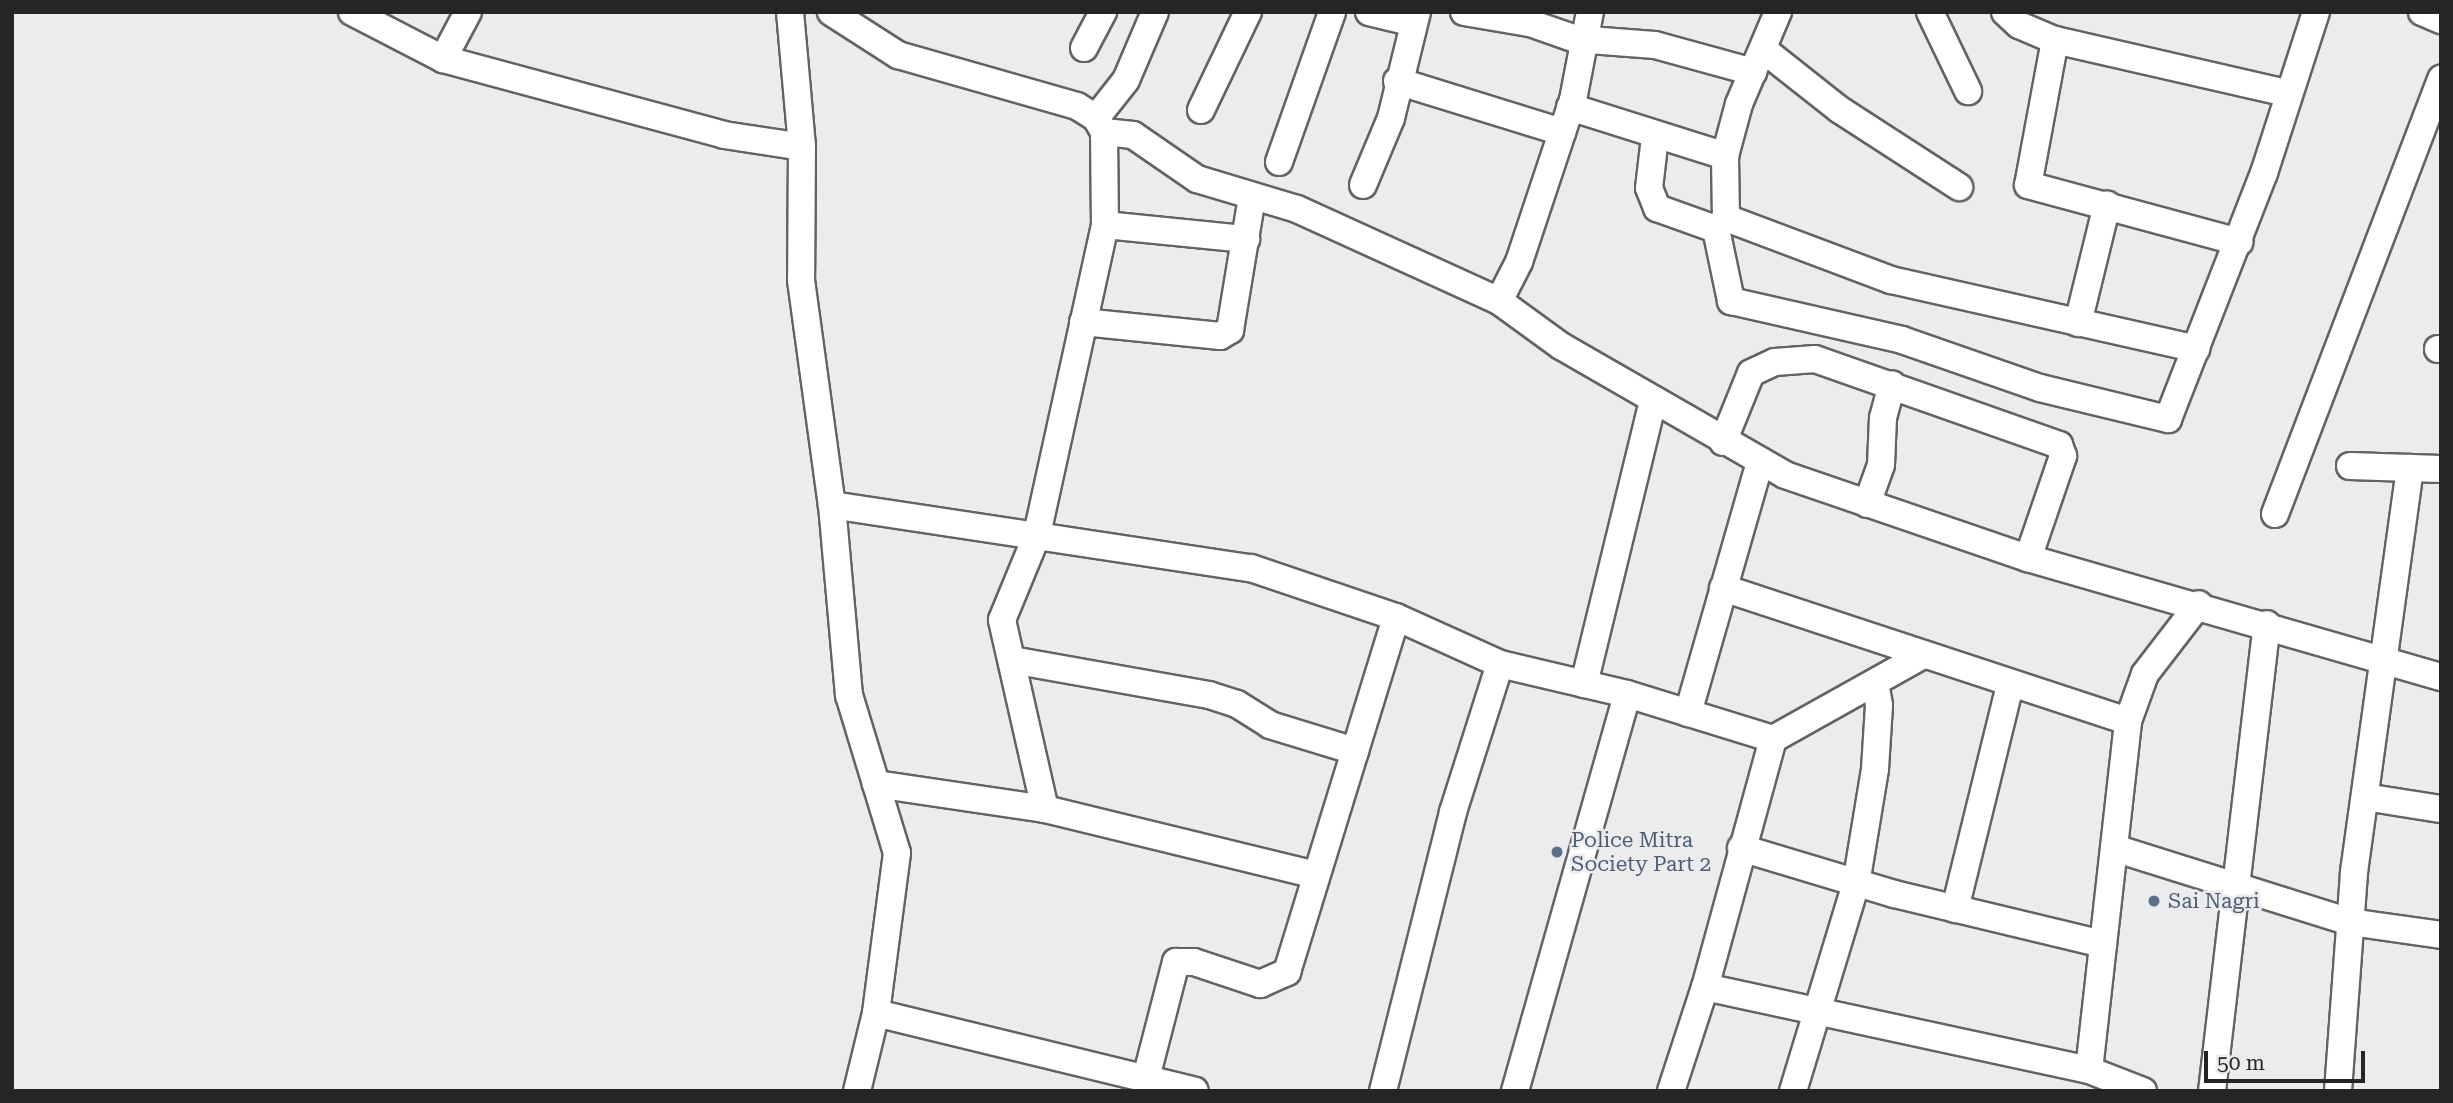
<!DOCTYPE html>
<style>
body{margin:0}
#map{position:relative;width:2453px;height:1103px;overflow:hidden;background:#ececef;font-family:"Roboto Serif",serif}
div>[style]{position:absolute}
.roads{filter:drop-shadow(2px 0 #636365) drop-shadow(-2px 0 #636365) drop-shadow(0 2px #636365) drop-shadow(0 -2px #636365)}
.street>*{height:26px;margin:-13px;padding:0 13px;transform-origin:13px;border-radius:13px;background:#fff}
.dots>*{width:19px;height:19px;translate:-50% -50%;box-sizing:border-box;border:4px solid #ececef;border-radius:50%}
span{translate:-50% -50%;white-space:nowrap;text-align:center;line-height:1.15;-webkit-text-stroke:5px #ececef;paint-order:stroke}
.service-label{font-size:21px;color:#4e5e75}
.left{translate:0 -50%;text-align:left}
.frame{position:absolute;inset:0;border:14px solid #252526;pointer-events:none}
.scale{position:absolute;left:2204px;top:1051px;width:161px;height:32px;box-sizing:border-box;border:4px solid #252526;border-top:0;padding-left:9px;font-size:21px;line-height:24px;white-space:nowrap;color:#252526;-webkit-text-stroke:5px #ececef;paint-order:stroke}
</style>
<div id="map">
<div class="roads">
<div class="street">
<i style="left:352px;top:12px;width:102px;rotate:27.3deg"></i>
<i style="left:443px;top:59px;width:291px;rotate:15.1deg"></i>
<i style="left:724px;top:135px;width:79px;rotate:8.7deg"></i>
<i style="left:790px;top:12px;width:136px;rotate:84.9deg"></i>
<i style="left:802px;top:147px;width:133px;rotate:90.4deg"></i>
<i style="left:801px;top:280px;width:227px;rotate:82.2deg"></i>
<i style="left:832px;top:505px;width:191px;rotate:84.9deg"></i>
<i style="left:849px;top:695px;width:165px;rotate:73.1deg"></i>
<i style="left:897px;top:853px;width:161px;rotate:97.5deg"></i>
<i style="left:876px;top:1013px;width:80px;rotate:103.7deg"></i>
<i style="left:831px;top:12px;width:80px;rotate:32.7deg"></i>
<i style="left:898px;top:55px;width:186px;rotate:15.9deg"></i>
<i style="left:1077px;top:106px;width:22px;rotate:32deg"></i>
<i style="left:1096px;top:118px;width:16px;rotate:60deg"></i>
<i style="left:1104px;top:132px;width:93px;rotate:89.4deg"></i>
<i style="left:1105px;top:225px;width:317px;rotate:102.4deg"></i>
<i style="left:1037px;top:535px;width:92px;rotate:112.4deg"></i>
<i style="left:1002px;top:620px;width:194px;rotate:77.2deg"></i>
<i style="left:1369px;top:12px;width:46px;rotate:13.7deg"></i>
<i style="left:1464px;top:12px;width:67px;rotate:9.5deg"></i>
<i style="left:1530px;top:23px;width:49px;rotate:19.2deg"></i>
<i style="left:1576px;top:39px;width:79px;rotate:4.3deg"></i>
<i style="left:1655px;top:45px;width:102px;rotate:15.4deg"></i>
<i style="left:1778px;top:12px;width:100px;rotate:113deg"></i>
<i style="left:1739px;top:104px;width:54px;rotate:105.1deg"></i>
<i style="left:1725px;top:156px;width:62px;rotate:89.1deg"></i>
<i style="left:1726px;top:218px;width:15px;rotate:132deg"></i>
<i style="left:1716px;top:229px;width:74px;rotate:78.2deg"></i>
<i style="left:1731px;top:301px;width:175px;rotate:12.8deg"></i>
<i style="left:1902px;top:340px;width:146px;rotate:19.2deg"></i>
<i style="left:2040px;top:388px;width:132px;rotate:13.6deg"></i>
<i style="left:2168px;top:419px;width:264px;rotate:-68.7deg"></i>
<i style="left:2264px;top:173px;width:169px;rotate:-72.1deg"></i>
<i style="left:1930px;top:12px;width:88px;rotate:64.3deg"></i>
<i style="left:2005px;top:12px;width:19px;rotate:43deg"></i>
<i style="left:2019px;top:25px;width:39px;rotate:23deg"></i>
<i style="left:2055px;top:40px;width:238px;rotate:12.9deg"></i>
<i style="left:2422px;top:12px;width:21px;rotate:23deg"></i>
<i style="left:2055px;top:40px;width:147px;rotate:100.5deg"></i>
<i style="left:2028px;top:185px;width:219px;rotate:15.1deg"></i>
<i style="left:1084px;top:48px;width:41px;rotate:-62.2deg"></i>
<i style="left:1764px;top:50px;width:97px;rotate:38.3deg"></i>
<i style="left:1840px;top:110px;width:142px;rotate:32.9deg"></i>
<i style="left:443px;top:59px;width:53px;rotate:-62deg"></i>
<i style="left:1397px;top:81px;width:173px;rotate:17.2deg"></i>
<i style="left:1570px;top:107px;width:163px;rotate:17.5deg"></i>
<i style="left:1201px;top:110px;width:109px;rotate:-64.4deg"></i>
<i style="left:1096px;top:118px;width:48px;rotate:-51.7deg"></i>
<i style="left:1126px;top:80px;width:74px;rotate:-66.9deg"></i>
<i style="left:1104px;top:132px;width:29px;rotate:6deg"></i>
<i style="left:1133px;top:135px;width:78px;rotate:34.5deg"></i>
<i style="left:1197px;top:179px;width:104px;rotate:16.7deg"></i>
<i style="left:1297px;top:209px;width:222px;rotate:24.5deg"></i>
<i style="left:1499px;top:301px;width:77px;rotate:36deg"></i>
<i style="left:1561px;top:346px;width:258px;rotate:29.9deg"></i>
<i style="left:1785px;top:475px;width:257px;rotate:18.9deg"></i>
<i style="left:2028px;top:558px;width:430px;rotate:16.1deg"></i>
<i style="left:1655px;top:137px;width:51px;rotate:96.7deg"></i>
<i style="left:1649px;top:188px;width:22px;rotate:68deg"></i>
<i style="left:1657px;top:208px;width:63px;rotate:19.6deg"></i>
<i style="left:1279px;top:162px;width:159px;rotate:-70.5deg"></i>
<i style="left:1363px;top:185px;width:73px;rotate:-67.3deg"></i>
<i style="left:1391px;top:118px;width:109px;rotate:-76.2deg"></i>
<i style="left:1726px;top:218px;width:176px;rotate:20.6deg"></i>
<i style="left:1891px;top:280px;width:313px;rotate:12.7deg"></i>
<i style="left:1105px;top:225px;width:142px;rotate:5.7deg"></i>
<i style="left:1499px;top:301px;width:44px;rotate:-62.9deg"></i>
<i style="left:1519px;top:262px;width:171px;rotate:-71.6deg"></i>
<i style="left:1573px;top:100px;width:90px;rotate:-79.1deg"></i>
<i style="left:1083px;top:322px;width:138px;rotate:5.8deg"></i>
<i style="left:1220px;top:336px;width:12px;rotate:-31deg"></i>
<i style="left:1230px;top:330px;width:135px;rotate:-80.6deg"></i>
<i style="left:2078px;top:323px;width:122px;rotate:-76.2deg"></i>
<i style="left:2438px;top:349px;width:3px"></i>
<i style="left:1723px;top:442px;width:74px;rotate:-67.9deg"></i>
<i style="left:1751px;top:373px;width:26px;rotate:-25deg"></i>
<i style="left:1775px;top:362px;width:40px;rotate:-4.3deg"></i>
<i style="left:1815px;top:359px;width:259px;rotate:19.4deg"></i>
<i style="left:2059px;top:445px;width:12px;rotate:70deg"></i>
<i style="left:2063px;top:456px;width:108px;rotate:108.9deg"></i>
<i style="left:2350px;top:466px;width:91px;rotate:1.9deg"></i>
<i style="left:1867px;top:504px;width:41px;rotate:-70.3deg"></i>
<i style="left:1881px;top:465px;width:47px;rotate:-87.6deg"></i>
<i style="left:1883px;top:418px;width:35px;rotate:-75deg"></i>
<i style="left:832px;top:505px;width:424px;rotate:8.6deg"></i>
<i style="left:1251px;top:568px;width:153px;rotate:18.7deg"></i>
<i style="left:1396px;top:617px;width:114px;rotate:24.3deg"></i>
<i style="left:1500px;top:664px;width:130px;rotate:13.3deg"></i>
<i style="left:1627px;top:694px;width:153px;rotate:17.1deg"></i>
<i style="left:1773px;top:739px;width:257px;rotate:105.3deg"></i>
<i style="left:1705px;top:987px;width:109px;rotate:108.1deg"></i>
<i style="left:2275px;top:514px;width:466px;rotate:-69.1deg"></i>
<i style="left:1723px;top:588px;width:426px;rotate:18.2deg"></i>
<i style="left:1012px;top:660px;width:200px;rotate:10.1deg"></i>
<i style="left:1209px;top:695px;width:29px;rotate:18deg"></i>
<i style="left:1237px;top:704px;width:39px;rotate:32deg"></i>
<i style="left:1270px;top:725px;width:89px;rotate:17deg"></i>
<i style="left:1584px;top:684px;width:290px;rotate:-76.3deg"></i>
<i style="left:1688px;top:713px;width:261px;rotate:-74deg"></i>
<i style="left:1773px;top:739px;width:172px;rotate:-29.2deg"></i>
<i style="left:876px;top:784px;width:171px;rotate:8.4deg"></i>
<i style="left:1045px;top:809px;width:279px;rotate:13.7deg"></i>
<i style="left:2365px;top:797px;width:77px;rotate:9deg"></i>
<i style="left:1741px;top:848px;width:160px;rotate:16.7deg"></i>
<i style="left:1894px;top:894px;width:215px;rotate:13.5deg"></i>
<i style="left:2114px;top:848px;width:247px;rotate:17.4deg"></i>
<i style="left:2350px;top:922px;width:92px;rotate:8.1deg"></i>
<i style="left:1955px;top:909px;width:231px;rotate:-76.2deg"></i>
<i style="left:1705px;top:987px;width:393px;rotate:12.2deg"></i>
<i style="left:2089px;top:1070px;width:58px;rotate:21.3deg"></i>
<i style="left:876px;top:1013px;width:328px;rotate:13.7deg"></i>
<i style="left:2089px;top:1070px;width:351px;rotate:-83.6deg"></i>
<i style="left:2128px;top:721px;width:50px;rotate:-70.1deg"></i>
<i style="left:2145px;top:674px;width:88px;rotate:-52.4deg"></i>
<i style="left:1146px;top:1078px;width:120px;rotate:-75.5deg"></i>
<i style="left:1176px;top:962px;width:18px"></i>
<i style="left:1194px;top:962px;width:70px;rotate:18.4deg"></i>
<i style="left:1260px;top:984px;width:30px;rotate:-24deg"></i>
<i style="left:1287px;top:972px;width:371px;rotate:-72.9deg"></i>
<i style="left:1383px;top:1091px;width:288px;rotate:-75.9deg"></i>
<i style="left:1453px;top:812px;width:155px;rotate:-72.4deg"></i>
<i style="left:1515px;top:1091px;width:412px;rotate:-74.2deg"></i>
<i style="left:1793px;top:1091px;width:216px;rotate:-73.1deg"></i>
<i style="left:1856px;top:884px;width:117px;rotate:-80.6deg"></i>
<i style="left:1875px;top:769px;width:64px;rotate:-86.4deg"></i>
<i style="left:1879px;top:705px;width:22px;rotate:-100deg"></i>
<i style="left:2212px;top:1091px;width:470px;rotate:-83.3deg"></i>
<i style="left:2338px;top:1091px;width:220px;rotate:-85.8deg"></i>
<i style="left:2354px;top:872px;width:408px;rotate:-82.1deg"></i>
</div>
</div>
<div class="dots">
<i style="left:1557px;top:852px;background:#5c6f8a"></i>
<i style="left:2154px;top:901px;background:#5c6f8a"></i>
</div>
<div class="service-label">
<span class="left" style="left:1571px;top:852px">Police Mitra<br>Society Part 2</span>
<span class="left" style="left:2168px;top:901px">Sai Nagri</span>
</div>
<div class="frame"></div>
<div class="scale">50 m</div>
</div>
